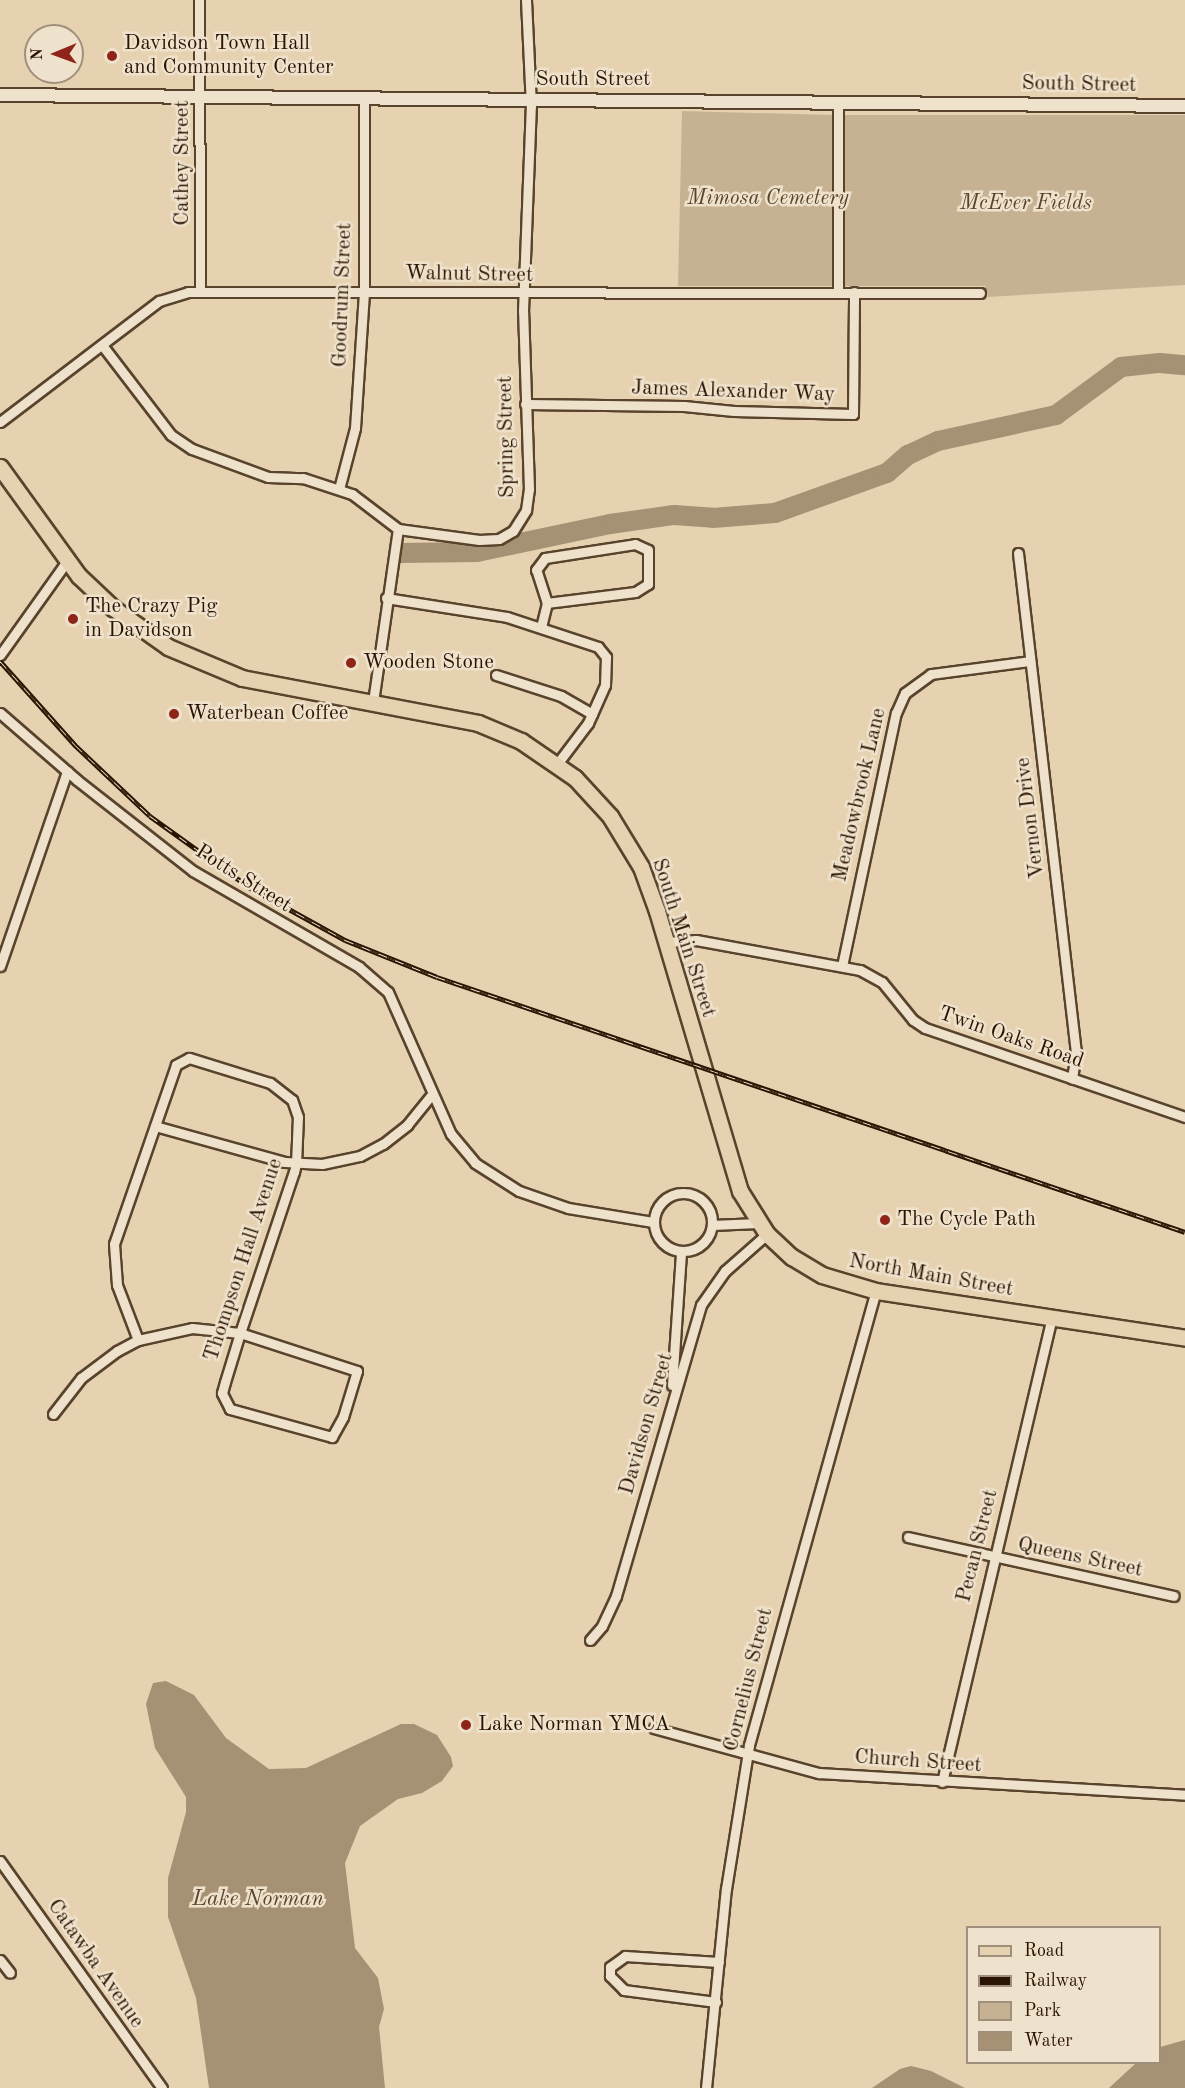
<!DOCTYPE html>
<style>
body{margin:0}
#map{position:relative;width:1185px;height:2088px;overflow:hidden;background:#e6d2b0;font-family:"Old Standard TT",serif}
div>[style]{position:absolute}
.green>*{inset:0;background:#c6b292}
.water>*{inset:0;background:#a69174}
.river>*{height:20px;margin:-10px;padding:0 10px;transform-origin:10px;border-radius:10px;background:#a69174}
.roads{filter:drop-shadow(2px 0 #59432c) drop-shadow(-2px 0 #59432c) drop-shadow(0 2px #59432c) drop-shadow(0 -2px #59432c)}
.minor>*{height:9px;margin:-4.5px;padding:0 4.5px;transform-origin:4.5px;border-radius:4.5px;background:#efe2cc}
.minor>.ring{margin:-4.5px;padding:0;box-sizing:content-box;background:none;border:9px solid #efe2cc;border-radius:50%}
.tertiary>*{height:12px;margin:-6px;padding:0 6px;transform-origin:6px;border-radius:6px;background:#efe2cc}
.primary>*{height:15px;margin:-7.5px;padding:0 7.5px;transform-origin:7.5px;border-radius:7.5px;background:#e6d2b0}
.rail>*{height:5px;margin-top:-2.5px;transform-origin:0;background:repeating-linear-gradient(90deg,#efe2cc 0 9px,#2a1300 0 18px);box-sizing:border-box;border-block:2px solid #2a1300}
.dots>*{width:16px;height:16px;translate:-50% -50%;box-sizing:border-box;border:3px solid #efe2cc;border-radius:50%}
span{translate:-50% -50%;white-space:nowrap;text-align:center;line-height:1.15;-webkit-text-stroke:5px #efe2cc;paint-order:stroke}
.poi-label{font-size:21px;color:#2a1300}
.left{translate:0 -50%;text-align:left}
.street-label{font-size:21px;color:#2a1300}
.park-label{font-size:21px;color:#59432c;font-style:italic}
.water-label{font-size:22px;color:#5c452e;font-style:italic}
.legend{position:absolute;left:966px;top:1926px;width:195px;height:138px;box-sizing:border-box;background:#efe2cc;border:2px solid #a08f7a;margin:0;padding:8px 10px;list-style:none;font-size:18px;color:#2a1300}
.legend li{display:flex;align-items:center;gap:12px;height:30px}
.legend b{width:30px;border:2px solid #a08f7a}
.north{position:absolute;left:24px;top:24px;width:60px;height:60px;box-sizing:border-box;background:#efe2cc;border:2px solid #a08f7a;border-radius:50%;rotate:269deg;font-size:16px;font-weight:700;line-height:24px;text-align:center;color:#2a1300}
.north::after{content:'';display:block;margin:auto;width:21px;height:27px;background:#8f2418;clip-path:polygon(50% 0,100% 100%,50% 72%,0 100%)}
</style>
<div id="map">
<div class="green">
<i style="clip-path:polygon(682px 111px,833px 115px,1185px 115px,1185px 285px,988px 297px,985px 286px,678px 286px)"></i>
</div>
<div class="water">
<i style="clip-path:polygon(166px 1681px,194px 1695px,226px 1738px,269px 1769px,306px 1768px,401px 1724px,414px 1724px,437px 1735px,451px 1757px,453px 1766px,442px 1781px,422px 1793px,398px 1799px,360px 1826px,345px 1863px,355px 1948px,378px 1978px,384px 2009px,379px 2027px,385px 2088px,209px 2088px,196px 1998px,168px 1917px,168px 1878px,186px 1812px,186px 1797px,155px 1748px,146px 1704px,153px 1683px)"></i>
<i style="clip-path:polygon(1185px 2040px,1185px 2088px,1109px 2088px,1136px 2063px,1160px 2062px,1160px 2047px)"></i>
<i style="clip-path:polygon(911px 2066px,931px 2071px,965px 2088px,872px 2088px,900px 2069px)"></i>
</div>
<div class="river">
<i style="left:400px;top:553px;width:77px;rotate:-0.7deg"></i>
<i style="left:477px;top:552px;width:136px;rotate:-11.9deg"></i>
<i style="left:610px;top:524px;width:65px;rotate:-8deg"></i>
<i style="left:674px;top:515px;width:39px;rotate:4deg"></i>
<i style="left:713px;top:518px;width:62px;rotate:-4.6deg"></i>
<i style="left:775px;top:513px;width:119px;rotate:-19.7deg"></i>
<i style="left:887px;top:473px;width:28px;rotate:-41deg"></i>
<i style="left:908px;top:455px;width:33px;rotate:-25deg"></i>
<i style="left:938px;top:441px;width:121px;rotate:-12.4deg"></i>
<i style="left:1056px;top:415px;width:81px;rotate:-36.4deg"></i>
<i style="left:1121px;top:367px;width:39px;rotate:-6deg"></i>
<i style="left:1160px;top:363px;width:25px;rotate:5deg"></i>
</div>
<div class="roads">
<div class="minor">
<i style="left:199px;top:0;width:291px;rotate:89.8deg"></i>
<i style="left:838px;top:292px;width:190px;rotate:-90deg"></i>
<i style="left:102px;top:345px;width:113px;rotate:52.5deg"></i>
<i style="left:171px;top:435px;width:25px;rotate:34deg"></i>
<i style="left:192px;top:449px;width:81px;rotate:20.2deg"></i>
<i style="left:268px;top:477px;width:35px;rotate:2deg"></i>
<i style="left:303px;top:478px;width:52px;rotate:18.1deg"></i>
<i style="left:352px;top:494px;width:58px;rotate:37.3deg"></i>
<i style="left:398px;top:529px;width:82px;rotate:7.7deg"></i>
<i style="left:479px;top:540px;width:20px;rotate:-3deg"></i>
<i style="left:499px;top:539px;width:16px;rotate:-30deg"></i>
<i style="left:513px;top:531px;width:25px;rotate:-58deg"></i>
<i style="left:526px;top:510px;width:21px;rotate:-82deg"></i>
<i style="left:529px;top:489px;width:178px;rotate:-91.9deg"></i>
<i style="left:523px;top:311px;width:205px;rotate:-87.8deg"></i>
<i style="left:531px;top:106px;width:106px;rotate:-92.7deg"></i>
<i style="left:525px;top:404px;width:159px;rotate:0.7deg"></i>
<i style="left:684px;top:406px;width:50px;rotate:5.7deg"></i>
<i style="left:734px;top:411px;width:119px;rotate:1.4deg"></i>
<i style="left:853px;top:414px;width:122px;rotate:-89.5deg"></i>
<i style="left:0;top:422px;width:200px;rotate:-37.3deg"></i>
<i style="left:159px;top:301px;width:30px;rotate:-17deg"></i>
<i style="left:188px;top:292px;width:792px;rotate:0.07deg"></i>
<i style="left:339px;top:489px;width:63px;rotate:-75.3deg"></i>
<i style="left:355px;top:428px;width:136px;rotate:-86.2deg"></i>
<i style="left:364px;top:292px;width:193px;rotate:-90deg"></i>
<i style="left:635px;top:544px;width:14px;rotate:25deg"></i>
<i style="left:648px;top:550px;width:34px;rotate:90deg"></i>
<i style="left:648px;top:584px;width:15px;rotate:148deg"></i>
<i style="left:635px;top:592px;width:89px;rotate:172.9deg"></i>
<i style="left:547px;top:603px;width:35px;rotate:-108deg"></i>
<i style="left:536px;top:570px;width:15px;rotate:-53deg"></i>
<i style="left:545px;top:558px;width:91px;rotate:-8.8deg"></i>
<i style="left:1018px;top:553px;width:503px;rotate:83.38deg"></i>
<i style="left:1076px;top:1053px;width:26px;rotate:99deg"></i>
<i style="left:386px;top:598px;width:122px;rotate:8.9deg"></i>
<i style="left:507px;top:617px;width:96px;rotate:18.2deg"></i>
<i style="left:598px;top:647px;width:13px;rotate:51deg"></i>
<i style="left:606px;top:657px;width:28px;rotate:92deg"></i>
<i style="left:605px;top:685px;width:42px;rotate:114.1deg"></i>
<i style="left:588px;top:723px;width:51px;rotate:127.1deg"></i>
<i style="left:541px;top:627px;width:25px;rotate:-76deg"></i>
<i style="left:0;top:655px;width:115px;rotate:-54.5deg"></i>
<i style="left:496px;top:675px;width:68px;rotate:17.9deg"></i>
<i style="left:561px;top:696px;width:36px;rotate:30deg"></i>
<i style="left:373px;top:702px;width:175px;rotate:-81.8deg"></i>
<i style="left:0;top:713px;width:102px;rotate:41deg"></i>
<i style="left:77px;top:780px;width:147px;rotate:38.1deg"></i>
<i style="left:193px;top:871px;width:192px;rotate:30deg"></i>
<i style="left:359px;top:967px;width:38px;rotate:41deg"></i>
<i style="left:388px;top:992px;width:155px;rotate:66.1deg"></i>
<i style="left:451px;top:1134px;width:38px;rotate:50deg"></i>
<i style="left:475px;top:1163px;width:52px;rotate:32.5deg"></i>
<i style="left:519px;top:1191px;width:52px;rotate:19.1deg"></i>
<i style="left:568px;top:1208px;width:86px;rotate:9.4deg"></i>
<i style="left:667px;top:942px;width:29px;rotate:-4deg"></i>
<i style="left:696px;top:940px;width:167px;rotate:10.4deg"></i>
<i style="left:860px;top:970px;width:25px;rotate:29deg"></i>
<i style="left:882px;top:982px;width:49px;rotate:50.8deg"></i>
<i style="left:913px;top:1020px;width:14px;rotate:34deg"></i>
<i style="left:925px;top:1028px;width:275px;rotate:18.9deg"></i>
<i style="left:0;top:966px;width:206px;rotate:-71deg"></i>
<i style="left:842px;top:966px;width:259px;rotate:-78deg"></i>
<i style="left:896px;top:713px;width:22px;rotate:-66deg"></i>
<i style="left:905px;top:693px;width:32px;rotate:-36deg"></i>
<i style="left:931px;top:674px;width:100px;rotate:-7.5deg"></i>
<i style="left:155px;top:1126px;width:135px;rotate:15.5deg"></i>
<i style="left:285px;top:1162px;width:37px;rotate:3deg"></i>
<i style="left:322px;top:1164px;width:39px;rotate:-12deg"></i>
<i style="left:360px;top:1156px;width:26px;rotate:-28deg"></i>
<i style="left:383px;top:1144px;width:31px;rotate:-38deg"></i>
<i style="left:407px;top:1125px;width:38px;rotate:-51deg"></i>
<i class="ring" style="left:654px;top:1193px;width:49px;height:49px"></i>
<i style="left:712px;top:1225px;width:46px;rotate:-2.5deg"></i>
<i style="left:672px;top:1385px;width:133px;rotate:-86.1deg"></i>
<i style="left:53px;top:1414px;width:46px;rotate:-52.1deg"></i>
<i style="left:81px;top:1378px;width:45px;rotate:-36.9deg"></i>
<i style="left:117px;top:1351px;width:24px;rotate:-28deg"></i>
<i style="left:138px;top:1340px;width:55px;rotate:-12.5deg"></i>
<i style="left:192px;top:1328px;width:48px;rotate:5.9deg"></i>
<i style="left:240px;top:1333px;width:123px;rotate:18deg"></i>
<i style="left:357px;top:1371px;width:48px;rotate:106.9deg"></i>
<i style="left:343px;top:1417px;width:23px;rotate:119deg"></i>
<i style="left:332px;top:1437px;width:106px;rotate:-164.6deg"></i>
<i style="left:230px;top:1409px;width:18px;rotate:-117deg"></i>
<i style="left:222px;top:1393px;width:11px;rotate:-75deg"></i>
<i style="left:225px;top:1382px;width:51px;rotate:-73deg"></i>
<i style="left:240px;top:1333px;width:170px;rotate:-71.5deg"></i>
<i style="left:294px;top:1172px;width:8px;rotate:-76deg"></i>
<i style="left:296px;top:1164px;width:47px;rotate:-87.6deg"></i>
<i style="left:298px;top:1117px;width:18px;rotate:-109deg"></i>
<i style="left:292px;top:1100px;width:28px;rotate:-142deg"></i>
<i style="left:270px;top:1083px;width:85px;rotate:-162.8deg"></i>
<i style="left:189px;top:1058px;width:15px;rotate:152deg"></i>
<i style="left:176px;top:1065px;width:189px;rotate:109.1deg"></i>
<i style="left:114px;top:1244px;width:41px;rotate:85.8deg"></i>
<i style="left:117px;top:1285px;width:59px;rotate:69.1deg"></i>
<i style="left:908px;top:1537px;width:272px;rotate:12.5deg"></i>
<i style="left:590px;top:1640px;width:18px;rotate:-49deg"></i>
<i style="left:602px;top:1626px;width:33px;rotate:-65deg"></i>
<i style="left:616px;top:1596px;width:303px;rotate:-73.7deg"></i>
<i style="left:701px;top:1305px;width:42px;rotate:-54.8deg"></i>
<i style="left:725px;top:1271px;width:56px;rotate:-41.4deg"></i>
<i style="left:654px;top:1728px;width:171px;rotate:15.3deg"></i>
<i style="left:819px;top:1773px;width:367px;rotate:3.4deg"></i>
<i style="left:942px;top:1782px;width:477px;rotate:-76.7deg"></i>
<i style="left:0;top:1861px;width:279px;rotate:54.5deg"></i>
<i style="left:0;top:1960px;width:16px;rotate:52deg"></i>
<i style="left:716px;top:2002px;width:93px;rotate:-172.6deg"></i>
<i style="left:624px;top:1990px;width:20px;rotate:-135deg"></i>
<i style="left:610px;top:1976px;width:9px;rotate:-90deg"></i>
<i style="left:610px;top:1967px;width:19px;rotate:-36deg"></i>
<i style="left:625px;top:1956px;width:94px;rotate:3.7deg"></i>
<i style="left:706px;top:2088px;width:200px;rotate:-84.3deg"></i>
<i style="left:726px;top:1889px;width:146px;rotate:-80.9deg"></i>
<i style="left:749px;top:1745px;width:471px;rotate:-74.4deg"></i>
</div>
<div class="tertiary">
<i style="left:0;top:95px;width:1185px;rotate:0.53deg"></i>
</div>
<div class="primary">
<i style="left:0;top:467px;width:135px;rotate:54.1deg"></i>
<i style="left:79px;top:576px;width:47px;rotate:43.3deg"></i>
<i style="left:113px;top:608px;width:67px;rotate:35.3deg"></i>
<i style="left:168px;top:647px;width:80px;rotate:22.7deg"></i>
<i style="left:242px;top:678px;width:240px;rotate:10.8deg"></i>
<i style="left:478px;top:723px;width:47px;rotate:22.7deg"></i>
<i style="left:521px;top:741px;width:65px;rotate:34.4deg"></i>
<i style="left:575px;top:778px;width:52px;rotate:47.4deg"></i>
<i style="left:610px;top:816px;width:60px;rotate:58.7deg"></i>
<i style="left:641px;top:867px;width:47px;rotate:70deg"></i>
<i style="left:657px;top:911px;width:292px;rotate:73.5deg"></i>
<i style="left:740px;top:1191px;width:51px;rotate:57.9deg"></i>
<i style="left:767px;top:1234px;width:34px;rotate:43deg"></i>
<i style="left:792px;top:1257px;width:35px;rotate:31deg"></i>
<i style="left:822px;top:1275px;width:56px;rotate:16.5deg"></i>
<i style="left:876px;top:1291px;width:313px;rotate:8.6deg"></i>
</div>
</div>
<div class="rail">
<i style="left:0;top:661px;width:113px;rotate:48.2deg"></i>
<i style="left:75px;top:745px;width:103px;rotate:43.4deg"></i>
<i style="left:150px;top:816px;width:122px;rotate:35.6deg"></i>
<i style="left:249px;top:887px;width:110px;rotate:28.9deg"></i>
<i style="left:345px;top:940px;width:99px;rotate:21.9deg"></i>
<i style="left:437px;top:977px;width:790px;rotate:18.82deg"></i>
</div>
<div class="dots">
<i style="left:112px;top:56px;background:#8f2418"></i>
<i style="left:73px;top:619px;background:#8f2418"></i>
<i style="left:351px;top:663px;background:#8f2418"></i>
<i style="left:174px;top:714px;background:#8f2418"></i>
<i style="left:885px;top:1220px;background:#8f2418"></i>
<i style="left:466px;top:1725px;background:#8f2418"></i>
</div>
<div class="poi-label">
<span class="left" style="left:124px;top:56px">Davidson Town Hall<br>and Community Center</span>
<span class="left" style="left:85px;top:619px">The Crazy Pig<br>in Davidson</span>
<span class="left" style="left:363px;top:663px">Wooden Stone</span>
<span class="left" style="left:186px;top:714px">Waterbean Coffee</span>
<span class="left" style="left:897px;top:1220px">The Cycle Path</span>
<span class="left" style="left:478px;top:1725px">Lake Norman YMCA</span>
</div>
<div class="street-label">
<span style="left:593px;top:80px">South Street</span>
<span style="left:1079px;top:85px;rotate:1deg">South Street</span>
<span style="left:183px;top:163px;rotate:-90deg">Cathey Street</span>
<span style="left:469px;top:275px;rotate:1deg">Walnut Street</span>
<span style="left:343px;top:295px;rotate:-88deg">Goodrum Street</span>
<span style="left:733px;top:392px;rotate:2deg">James Alexander Way</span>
<span style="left:507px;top:437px;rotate:-91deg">Spring Street</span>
<span style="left:860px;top:795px;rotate:-77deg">Meadowbrook Lane</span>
<span style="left:1031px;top:818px;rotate:-97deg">Vernon Drive</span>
<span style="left:243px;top:879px;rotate:32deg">Potts Street</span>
<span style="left:683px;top:938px;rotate:72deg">South Main Street</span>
<span style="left:1011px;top:1038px;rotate:19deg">Twin Oaks Road</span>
<span style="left:244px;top:1260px;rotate:-72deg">Thompson Hall Avenue</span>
<span style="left:931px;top:1276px;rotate:10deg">North Main Street</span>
<span style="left:647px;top:1424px;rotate:-74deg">Davidson Street</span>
<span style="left:978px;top:1546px;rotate:-76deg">Pecan Street</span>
<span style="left:1080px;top:1558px;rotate:12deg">Queens Street</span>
<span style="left:749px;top:1680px;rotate:-76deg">Cornelius Street</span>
<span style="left:918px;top:1762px;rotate:4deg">Church Street</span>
<span style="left:95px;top:1964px;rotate:55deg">Catawba Avenue</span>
</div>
<div class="park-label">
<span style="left:768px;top:199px">Mimosa Cemetery</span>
<span style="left:1026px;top:204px">McEver Fields</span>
</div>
<div class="water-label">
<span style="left:258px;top:1900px">Lake Norman</span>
</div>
<ul class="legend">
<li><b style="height:8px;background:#e6d2b0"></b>Road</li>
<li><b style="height:8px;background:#2a1300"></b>Railway</li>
<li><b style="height:16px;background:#c6b292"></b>Park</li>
<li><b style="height:16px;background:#a69174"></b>Water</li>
</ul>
<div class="north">N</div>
</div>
